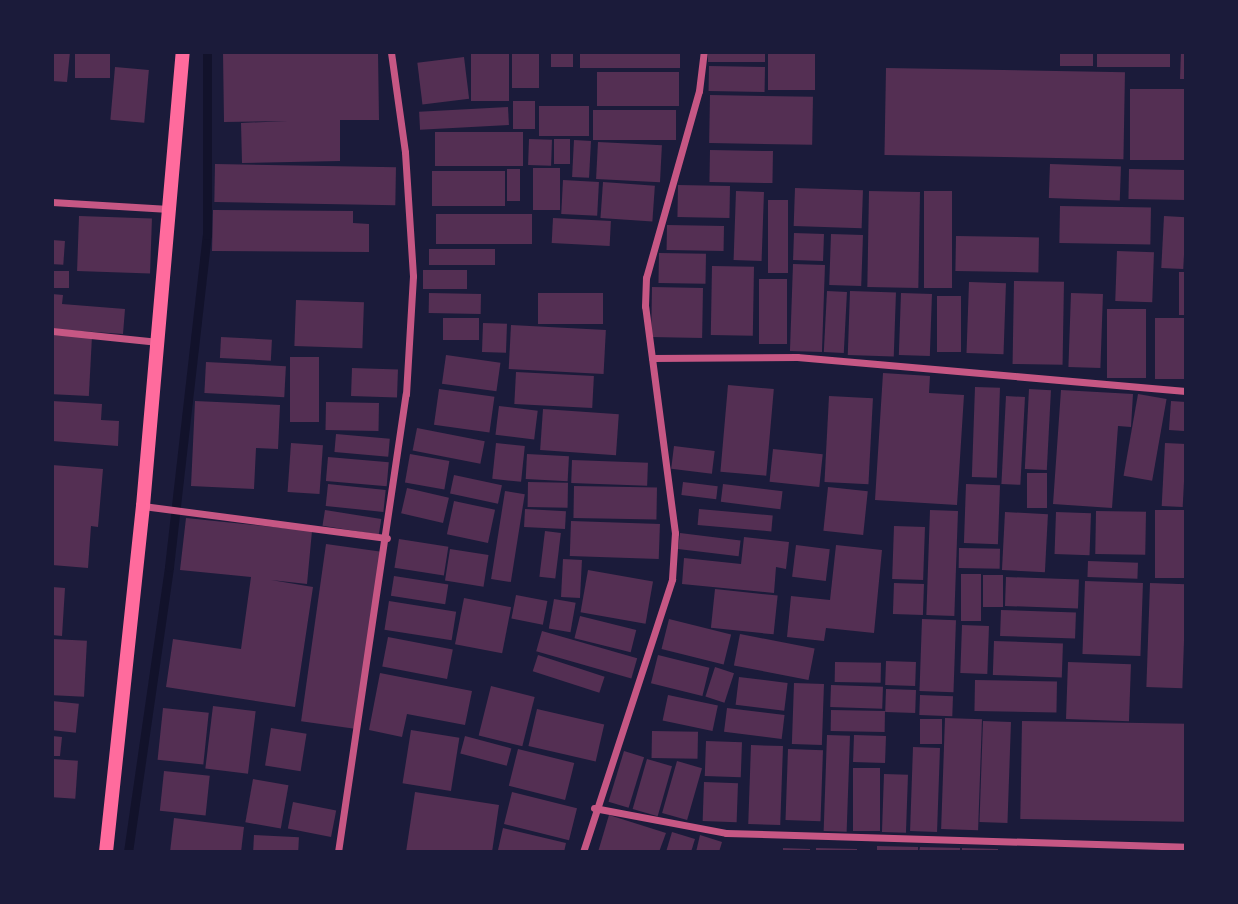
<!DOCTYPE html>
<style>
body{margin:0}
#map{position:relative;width:1238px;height:904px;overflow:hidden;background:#1b1b3a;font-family:"Golos Text",sans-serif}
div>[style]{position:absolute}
.stream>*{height:9px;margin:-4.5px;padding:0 4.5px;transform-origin:4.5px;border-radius:4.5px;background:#12122b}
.building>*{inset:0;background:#542f53;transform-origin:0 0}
.minor>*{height:7px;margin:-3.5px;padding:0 3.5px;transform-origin:3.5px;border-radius:3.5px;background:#c65784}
.secondary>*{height:14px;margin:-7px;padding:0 7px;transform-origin:7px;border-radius:7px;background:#ff6b9d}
span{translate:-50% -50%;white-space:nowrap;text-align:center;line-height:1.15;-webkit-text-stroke:5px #1b1b3a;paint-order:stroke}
.frame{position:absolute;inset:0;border:54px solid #1b1b3a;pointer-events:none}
</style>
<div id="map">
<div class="stream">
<i style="left:128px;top:852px;width:288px;rotate:-81.8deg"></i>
<i style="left:169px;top:567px;width:334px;rotate:-83.5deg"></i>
<i style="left:207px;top:235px;width:183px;rotate:-90deg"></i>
</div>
<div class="building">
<i style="clip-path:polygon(52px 52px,70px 52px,67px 82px,52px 81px)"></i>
<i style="left:75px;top:52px;width:35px;height:26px"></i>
<i style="clip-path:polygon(223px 52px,378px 52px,379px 120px,340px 120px,340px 161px,242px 163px,241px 123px,288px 121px,224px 122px)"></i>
<i style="left:471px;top:52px;width:38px;height:49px"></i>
<i style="left:512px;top:52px;width:27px;height:36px"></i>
<i style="left:551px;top:52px;width:22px;height:15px"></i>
<i style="left:580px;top:52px;width:100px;height:16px"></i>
<i style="left:708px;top:52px;width:57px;height:10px"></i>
<i style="left:768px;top:52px;width:47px;height:38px"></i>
<i style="left:1060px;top:52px;width:33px;height:14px"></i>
<i style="left:1097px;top:52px;width:73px;height:15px"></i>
<i style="clip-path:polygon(1181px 52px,1186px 52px,1186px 79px,1180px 79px)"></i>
<i style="left:464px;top:57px;width:42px;height:47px;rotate:83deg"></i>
<i style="left:709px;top:66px;width:56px;height:25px;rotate:1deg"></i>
<i style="left:115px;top:67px;width:34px;height:53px;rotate:5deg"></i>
<i style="left:886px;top:68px;width:239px;height:87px;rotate:1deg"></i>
<i style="left:597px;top:72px;width:82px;height:34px"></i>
<i style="left:1130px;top:89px;width:56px;height:71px"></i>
<i style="left:710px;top:95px;width:103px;height:48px;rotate:1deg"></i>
<i style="left:513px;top:101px;width:22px;height:28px"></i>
<i style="left:539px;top:106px;width:50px;height:30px"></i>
<i style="left:508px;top:107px;width:18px;height:89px;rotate:87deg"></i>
<i style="left:676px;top:110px;width:30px;height:83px;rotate:90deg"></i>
<i style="left:523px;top:132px;width:34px;height:88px;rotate:90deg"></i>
<i style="left:529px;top:139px;width:23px;height:26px;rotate:2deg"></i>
<i style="left:554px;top:139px;width:16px;height:25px"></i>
<i style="left:574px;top:140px;width:17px;height:37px;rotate:3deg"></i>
<i style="left:598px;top:142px;width:64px;height:37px;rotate:3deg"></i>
<i style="left:710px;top:150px;width:63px;height:32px;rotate:1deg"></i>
<i style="left:215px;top:164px;width:181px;height:38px;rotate:1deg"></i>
<i style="left:1050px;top:164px;width:71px;height:34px;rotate:2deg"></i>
<i style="left:533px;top:168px;width:27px;height:42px"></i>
<i style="left:507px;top:169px;width:13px;height:32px"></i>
<i style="left:1129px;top:169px;width:57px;height:30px;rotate:1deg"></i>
<i style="left:505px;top:171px;width:35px;height:73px;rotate:90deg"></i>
<i style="left:563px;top:180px;width:36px;height:34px;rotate:3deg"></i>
<i style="left:603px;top:182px;width:52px;height:36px;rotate:4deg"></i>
<i style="left:678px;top:185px;width:52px;height:32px;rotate:1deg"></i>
<i style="left:795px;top:188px;width:68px;height:38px;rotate:2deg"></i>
<i style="left:736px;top:191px;width:28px;height:69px;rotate:2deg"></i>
<i style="left:869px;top:191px;width:51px;height:96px;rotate:1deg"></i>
<i style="left:924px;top:191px;width:28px;height:97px"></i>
<i style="left:768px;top:200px;width:20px;height:73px"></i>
<i style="left:1060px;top:206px;width:91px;height:37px;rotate:1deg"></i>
<i style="clip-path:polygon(213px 210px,353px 211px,353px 223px,369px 224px,369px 252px,212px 251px)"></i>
<i style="left:436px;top:214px;width:96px;height:30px"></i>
<i style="left:79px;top:216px;width:73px;height:55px;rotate:2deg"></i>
<i style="left:1164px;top:216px;width:22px;height:52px;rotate:3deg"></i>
<i style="left:553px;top:218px;width:58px;height:25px;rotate:3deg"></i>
<i style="left:667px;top:225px;width:57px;height:25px;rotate:1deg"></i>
<i style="left:794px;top:233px;width:30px;height:27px;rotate:2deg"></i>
<i style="left:831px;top:234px;width:32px;height:51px;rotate:2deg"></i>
<i style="left:956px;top:236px;width:83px;height:35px;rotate:1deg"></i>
<i style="left:52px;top:240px;width:13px;height:24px;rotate:4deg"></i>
<i style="left:429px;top:249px;width:66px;height:16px"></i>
<i style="left:1117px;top:251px;width:37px;height:50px;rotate:2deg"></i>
<i style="left:659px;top:253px;width:47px;height:30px;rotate:1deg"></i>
<i style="left:793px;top:264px;width:32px;height:87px;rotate:2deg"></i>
<i style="left:712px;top:266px;width:42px;height:69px;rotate:1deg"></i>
<i style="left:423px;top:270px;width:44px;height:19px"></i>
<i style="left:52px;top:271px;width:17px;height:17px"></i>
<i style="left:1179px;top:272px;width:7px;height:43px"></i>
<i style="left:759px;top:279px;width:28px;height:65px"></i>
<i style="left:1014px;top:281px;width:50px;height:83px;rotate:1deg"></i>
<i style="left:969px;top:282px;width:37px;height:71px;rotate:2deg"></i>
<i style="left:652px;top:287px;width:51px;height:50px;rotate:1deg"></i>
<i style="left:827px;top:291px;width:20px;height:61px;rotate:3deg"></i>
<i style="left:850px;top:291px;width:46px;height:64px;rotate:2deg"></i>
<i style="left:429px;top:293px;width:52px;height:20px;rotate:1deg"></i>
<i style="left:538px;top:293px;width:65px;height:31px"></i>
<i style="left:901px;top:293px;width:31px;height:62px;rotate:2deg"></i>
<i style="left:1071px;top:293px;width:32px;height:74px;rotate:2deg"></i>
<i style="clip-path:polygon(52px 294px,63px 295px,62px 304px,125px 309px,123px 334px,52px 329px)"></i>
<i style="left:937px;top:296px;width:24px;height:56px"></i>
<i style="left:296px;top:300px;width:68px;height:46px;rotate:2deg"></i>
<i style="left:1107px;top:309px;width:39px;height:69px"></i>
<i style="left:443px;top:318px;width:36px;height:22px"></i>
<i style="left:1155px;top:318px;width:31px;height:61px"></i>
<i style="left:483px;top:323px;width:24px;height:29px;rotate:2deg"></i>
<i style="left:511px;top:325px;width:95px;height:44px;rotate:3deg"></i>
<i style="left:52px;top:335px;width:40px;height:59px;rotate:3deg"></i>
<i style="left:221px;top:337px;width:51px;height:21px;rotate:3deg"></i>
<i style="left:446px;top:355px;width:55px;height:29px;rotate:8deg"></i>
<i style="left:290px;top:357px;width:29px;height:65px"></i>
<i style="left:206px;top:362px;width:80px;height:31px;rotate:3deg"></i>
<i style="left:352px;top:368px;width:46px;height:28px;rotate:2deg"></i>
<i style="left:516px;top:372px;width:78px;height:32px;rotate:3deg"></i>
<i style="clip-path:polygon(883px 373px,930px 376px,929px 393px,964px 395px,957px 505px,875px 500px)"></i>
<i style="left:728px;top:385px;width:46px;height:87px;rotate:5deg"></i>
<i style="left:975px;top:387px;width:25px;height:90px;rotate:2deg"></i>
<i style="left:439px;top:389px;width:56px;height:36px;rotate:8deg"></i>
<i style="left:1029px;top:389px;width:22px;height:80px;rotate:3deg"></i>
<i style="clip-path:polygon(1061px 390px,1133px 394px,1131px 427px,1118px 426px,1112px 508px,1053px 504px)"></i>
<i style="left:1138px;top:394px;width:29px;height:83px;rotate:10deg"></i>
<i style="left:829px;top:396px;width:44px;height:86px;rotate:3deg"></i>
<i style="left:1006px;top:396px;width:19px;height:88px;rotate:3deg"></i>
<i style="clip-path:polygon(52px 401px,102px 404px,101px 420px,119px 421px,118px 446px,52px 441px)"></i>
<i style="clip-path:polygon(195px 401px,280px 405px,278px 449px,256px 448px,254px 489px,191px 486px)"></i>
<i style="left:1171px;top:401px;width:15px;height:29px;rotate:4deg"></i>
<i style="left:326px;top:402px;width:53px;height:28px;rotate:1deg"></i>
<i style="left:499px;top:406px;width:39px;height:29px;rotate:7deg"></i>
<i style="left:543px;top:409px;width:76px;height:41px;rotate:4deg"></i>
<i style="left:417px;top:428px;width:69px;height:23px;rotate:11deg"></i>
<i style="left:336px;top:434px;width:54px;height:18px;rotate:5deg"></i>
<i style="left:291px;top:443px;width:32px;height:49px;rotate:4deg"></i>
<i style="left:496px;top:443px;width:29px;height:36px;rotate:6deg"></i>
<i style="left:1165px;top:443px;width:21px;height:63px;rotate:3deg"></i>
<i style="left:674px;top:446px;width:41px;height:23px;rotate:7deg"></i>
<i style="left:773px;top:449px;width:50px;height:33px;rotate:6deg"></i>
<i style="left:410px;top:454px;width:40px;height:29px;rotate:10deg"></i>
<i style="left:527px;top:454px;width:42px;height:25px;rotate:3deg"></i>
<i style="left:328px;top:457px;width:61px;height:24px;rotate:5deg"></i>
<i style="left:572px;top:460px;width:76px;height:23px;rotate:2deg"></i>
<i style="clip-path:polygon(52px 465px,103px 469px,98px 527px,91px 526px,88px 568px,52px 565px)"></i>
<i style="left:1027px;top:473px;width:20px;height:35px"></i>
<i style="left:454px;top:475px;width:49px;height:19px;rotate:12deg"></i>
<i style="left:528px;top:482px;width:40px;height:25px;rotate:1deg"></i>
<i style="left:683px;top:482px;width:35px;height:13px;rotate:7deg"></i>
<i style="left:328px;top:484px;width:58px;height:22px;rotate:6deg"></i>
<i style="left:723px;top:484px;width:60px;height:18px;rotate:7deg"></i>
<i style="left:966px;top:484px;width:34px;height:59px;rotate:2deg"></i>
<i style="left:574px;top:486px;width:83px;height:32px;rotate:1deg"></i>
<i style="left:828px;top:487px;width:40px;height:44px;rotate:6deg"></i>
<i style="left:407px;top:488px;width:43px;height:26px;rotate:13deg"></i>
<i style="left:505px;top:491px;width:20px;height:89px;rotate:9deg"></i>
<i style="left:454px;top:501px;width:42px;height:34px;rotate:12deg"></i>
<i style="left:525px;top:509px;width:41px;height:18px;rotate:3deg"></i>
<i style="left:699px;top:509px;width:74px;height:16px;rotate:5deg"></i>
<i style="left:325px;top:510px;width:57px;height:16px;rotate:9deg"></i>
<i style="left:930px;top:510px;width:28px;height:105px;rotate:2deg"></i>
<i style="left:1155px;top:510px;width:31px;height:68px"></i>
<i style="left:1096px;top:511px;width:50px;height:43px;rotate:1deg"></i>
<i style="left:1005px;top:512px;width:43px;height:58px;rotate:3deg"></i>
<i style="left:1056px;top:512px;width:35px;height:42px;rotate:2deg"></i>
<i style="clip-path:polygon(186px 518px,312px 531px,307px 584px,271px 580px,313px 587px,295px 707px,166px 687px,173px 639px,241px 649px,251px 577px,180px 570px)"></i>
<i style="left:571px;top:521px;width:89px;height:35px;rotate:2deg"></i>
<i style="left:894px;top:526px;width:31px;height:53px;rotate:2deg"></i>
<i style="left:545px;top:531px;width:16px;height:46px;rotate:7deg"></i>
<i style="left:680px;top:533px;width:61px;height:16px;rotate:7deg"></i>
<i style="clip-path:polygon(744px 537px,789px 542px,786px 569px,776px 567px,774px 593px,682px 584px,684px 558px,741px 564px)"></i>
<i style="left:399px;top:539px;width:50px;height:29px;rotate:9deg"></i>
<i style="left:326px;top:544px;width:56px;height:179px;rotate:8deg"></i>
<i style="left:796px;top:545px;width:34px;height:32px;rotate:7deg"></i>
<i style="clip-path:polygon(836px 545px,882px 550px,874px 633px,826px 628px,824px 641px,787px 637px,791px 596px,830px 600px)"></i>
<i style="left:959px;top:548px;width:41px;height:20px;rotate:1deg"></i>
<i style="left:450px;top:549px;width:39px;height:32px;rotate:9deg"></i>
<i style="left:563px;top:559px;width:19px;height:38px;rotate:3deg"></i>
<i style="left:1088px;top:561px;width:50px;height:16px;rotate:2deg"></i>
<i style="left:588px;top:570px;width:66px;height:43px;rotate:10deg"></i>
<i style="left:961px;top:574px;width:20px;height:47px"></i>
<i style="left:983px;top:575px;width:20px;height:32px"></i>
<i style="left:394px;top:576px;width:55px;height:20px;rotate:9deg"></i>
<i style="left:1006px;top:577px;width:73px;height:29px;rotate:2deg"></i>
<i style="left:1085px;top:581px;width:58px;height:73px;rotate:2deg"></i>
<i style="left:894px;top:583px;width:30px;height:31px;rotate:2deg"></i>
<i style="left:1150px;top:583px;width:36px;height:104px;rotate:2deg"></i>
<i style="clip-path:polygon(52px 587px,65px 588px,62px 636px,52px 635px)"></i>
<i style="left:715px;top:589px;width:63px;height:39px;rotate:6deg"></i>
<i style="left:516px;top:595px;width:32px;height:24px;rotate:11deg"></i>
<i style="left:464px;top:598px;width:48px;height:47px;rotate:11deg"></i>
<i style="left:554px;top:599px;width:22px;height:30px;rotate:10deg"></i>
<i style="left:389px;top:601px;width:68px;height:29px;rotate:9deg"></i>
<i style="left:1001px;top:610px;width:75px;height:26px;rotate:2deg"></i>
<i style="left:580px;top:616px;width:58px;height:23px;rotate:14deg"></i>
<i style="left:669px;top:619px;width:64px;height:31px;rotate:14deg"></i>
<i style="left:922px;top:619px;width:34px;height:72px;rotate:2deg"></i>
<i style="left:962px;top:625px;width:27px;height:48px;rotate:2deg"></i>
<i style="left:542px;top:631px;width:99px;height:21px;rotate:16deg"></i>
<i style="left:740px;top:634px;width:76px;height:32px;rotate:11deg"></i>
<i style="left:388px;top:637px;width:66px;height:30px;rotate:11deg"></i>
<i style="left:52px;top:639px;width:35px;height:56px;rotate:3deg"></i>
<i style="left:994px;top:641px;width:69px;height:34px;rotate:2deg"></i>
<i style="left:538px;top:655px;width:70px;height:17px;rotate:18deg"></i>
<i style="left:658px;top:655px;width:53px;height:29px;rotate:14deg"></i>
<i style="left:886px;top:661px;width:30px;height:24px;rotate:2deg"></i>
<i style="left:835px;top:662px;width:46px;height:20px;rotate:1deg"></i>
<i style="left:1068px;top:662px;width:63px;height:57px;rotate:2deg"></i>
<i style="left:715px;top:667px;width:20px;height:31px;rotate:18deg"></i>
<i style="clip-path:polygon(380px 673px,472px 691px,465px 725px,407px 714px,402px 737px,369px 730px)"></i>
<i style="left:739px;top:677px;width:49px;height:28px;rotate:7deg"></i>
<i style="left:975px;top:680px;width:82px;height:31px;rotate:1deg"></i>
<i style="left:794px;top:683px;width:30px;height:61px;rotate:2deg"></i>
<i style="left:831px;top:685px;width:52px;height:22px;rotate:2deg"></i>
<i style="left:491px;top:686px;width:45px;height:51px;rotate:14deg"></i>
<i style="left:886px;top:689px;width:30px;height:23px;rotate:2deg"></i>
<i style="left:668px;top:695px;width:51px;height:26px;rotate:12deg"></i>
<i style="left:920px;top:695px;width:33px;height:20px;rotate:2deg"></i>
<i style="left:52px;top:701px;width:27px;height:29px;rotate:6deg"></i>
<i style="left:213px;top:706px;width:43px;height:63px;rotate:7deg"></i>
<i style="left:163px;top:708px;width:46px;height:52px;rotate:6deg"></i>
<i style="left:727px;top:708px;width:58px;height:24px;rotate:7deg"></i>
<i style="left:537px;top:709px;width:69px;height:38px;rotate:13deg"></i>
<i style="left:831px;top:710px;width:54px;height:21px;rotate:1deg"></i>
<i style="left:945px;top:718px;width:37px;height:111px;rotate:2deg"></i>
<i style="left:920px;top:719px;width:22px;height:25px"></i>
<i style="left:983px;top:721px;width:28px;height:101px;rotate:2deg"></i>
<i style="left:1022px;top:721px;width:164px;height:98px;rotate:1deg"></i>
<i style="left:271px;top:728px;width:36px;height:38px;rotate:9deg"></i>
<i style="left:411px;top:730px;width:49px;height:54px;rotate:9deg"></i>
<i style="left:652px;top:731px;width:46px;height:27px;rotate:1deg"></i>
<i style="left:827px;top:735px;width:23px;height:96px;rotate:2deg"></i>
<i style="left:854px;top:735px;width:32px;height:27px;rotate:2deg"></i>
<i style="clip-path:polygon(52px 736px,62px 737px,60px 756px,52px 756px)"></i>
<i style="left:465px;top:736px;width:48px;height:18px;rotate:15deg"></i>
<i style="left:706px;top:741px;width:36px;height:35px;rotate:2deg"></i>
<i style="left:751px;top:745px;width:32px;height:79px;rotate:2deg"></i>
<i style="left:913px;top:747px;width:27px;height:84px;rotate:2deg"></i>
<i style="left:518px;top:749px;width:58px;height:38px;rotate:14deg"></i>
<i style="left:788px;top:749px;width:35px;height:71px;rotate:2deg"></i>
<i style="left:624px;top:751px;width:21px;height:53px;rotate:17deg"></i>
<i style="left:52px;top:759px;width:26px;height:38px;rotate:4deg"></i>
<i style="left:647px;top:759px;width:26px;height:52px;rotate:16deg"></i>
<i style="left:677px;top:761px;width:26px;height:54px;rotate:16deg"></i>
<i style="left:853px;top:768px;width:27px;height:63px"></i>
<i style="left:164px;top:771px;width:46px;height:40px;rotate:6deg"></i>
<i style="left:884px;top:774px;width:24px;height:58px;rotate:2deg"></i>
<i style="left:253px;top:779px;width:36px;height:44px;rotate:10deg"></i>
<i style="left:704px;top:782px;width:34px;height:39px;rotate:2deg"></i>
<i style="clip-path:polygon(415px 792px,499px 805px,492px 852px,406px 852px)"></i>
<i style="left:512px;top:792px;width:67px;height:33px;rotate:14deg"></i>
<i style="left:293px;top:802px;width:44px;height:27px;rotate:11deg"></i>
<i style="clip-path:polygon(609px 815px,666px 833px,659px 852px,598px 852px)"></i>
<i style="clip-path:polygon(174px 818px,244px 827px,241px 852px,170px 852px)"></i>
<i style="clip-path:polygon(503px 828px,566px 843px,564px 852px,498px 850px)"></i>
<i style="clip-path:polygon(672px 832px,695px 839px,691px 852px,666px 852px)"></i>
<i style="left:254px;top:835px;width:45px;height:17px;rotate:3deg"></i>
<i style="clip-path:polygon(700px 835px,722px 842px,719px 852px,696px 852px)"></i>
<i style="clip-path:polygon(877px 846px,918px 847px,918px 852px,877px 852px)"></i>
<i style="clip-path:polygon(920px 847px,960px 848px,960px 852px,919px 852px)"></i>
<i style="clip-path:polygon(783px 848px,810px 849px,810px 852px,783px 852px)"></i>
<i style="clip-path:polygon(816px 848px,857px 849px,857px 852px,816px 852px)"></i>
<i style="clip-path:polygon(962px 848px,998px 849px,998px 852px,962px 852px)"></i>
</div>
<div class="minor">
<i style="left:52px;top:202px;width:117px;rotate:3.4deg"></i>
<i style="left:52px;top:331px;width:107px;rotate:5.9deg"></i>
<i style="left:652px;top:358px;width:145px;rotate:-0.4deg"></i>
<i style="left:797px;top:357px;width:390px;rotate:5deg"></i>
<i style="left:143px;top:506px;width:246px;rotate:7.5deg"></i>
<i style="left:594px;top:808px;width:134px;rotate:10.7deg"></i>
<i style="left:726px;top:833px;width:460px;rotate:1.7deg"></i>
<i style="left:338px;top:852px;width:463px;rotate:-81.6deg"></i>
<i style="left:406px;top:394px;width:118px;rotate:-86.6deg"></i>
<i style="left:413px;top:276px;width:124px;rotate:-93.7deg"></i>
<i style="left:405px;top:152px;width:101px;rotate:-98deg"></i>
<i style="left:583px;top:852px;width:287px;rotate:-71.9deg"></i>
<i style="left:672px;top:579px;width:46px;rotate:-86.3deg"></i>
<i style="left:675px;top:533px;width:229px;rotate:-97.5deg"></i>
<i style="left:645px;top:306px;width:28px;rotate:-88deg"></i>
<i style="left:646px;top:278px;width:194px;rotate:-74.2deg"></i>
<i style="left:699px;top:91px;width:39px;rotate:-83deg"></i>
</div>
<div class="secondary">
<i style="left:106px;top:852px;width:348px;rotate:-83.9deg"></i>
<i style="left:143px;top:506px;width:456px;rotate:-85deg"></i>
</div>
<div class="frame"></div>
</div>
